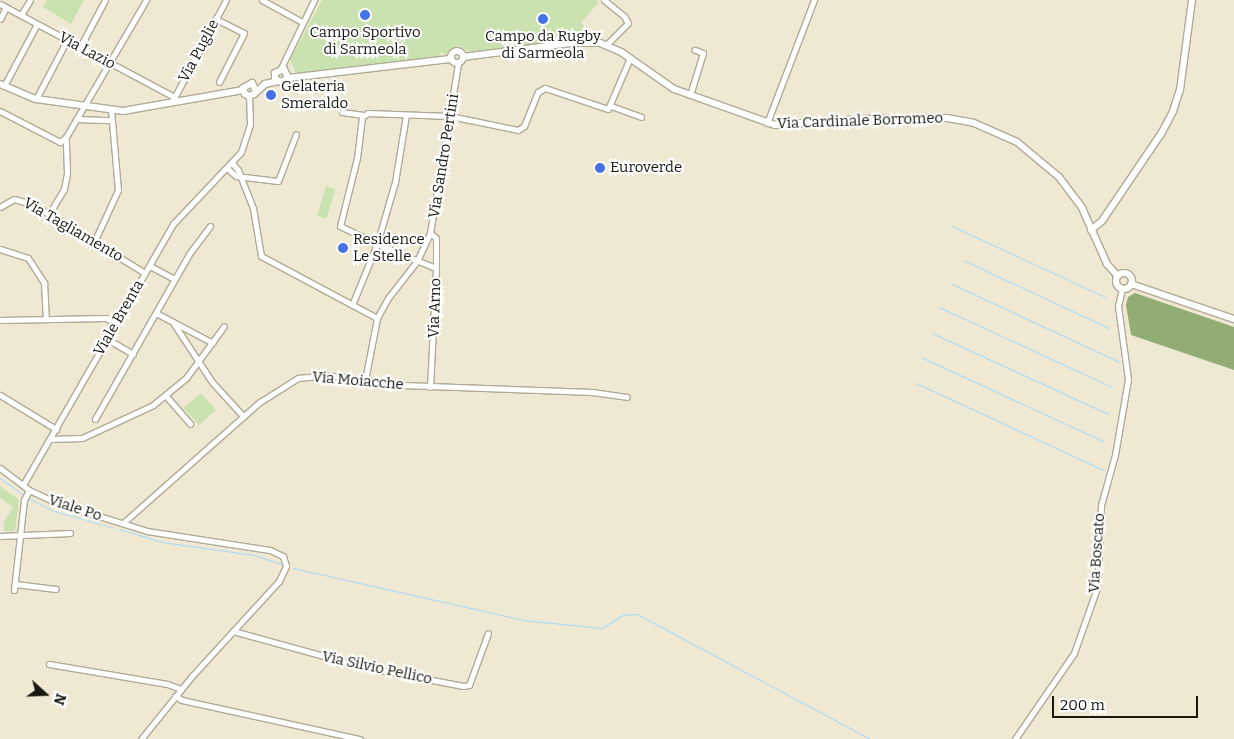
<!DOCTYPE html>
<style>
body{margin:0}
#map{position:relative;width:1234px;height:739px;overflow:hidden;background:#efe9d3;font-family:Bitter,serif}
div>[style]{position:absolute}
.green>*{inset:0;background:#c9e2af;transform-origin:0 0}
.forest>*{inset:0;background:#92ad74}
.stream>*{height:1px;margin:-0.5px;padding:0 0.5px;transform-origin:0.5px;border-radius:0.5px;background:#a6d9f8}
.roads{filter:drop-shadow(1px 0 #b0aa96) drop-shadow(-1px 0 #b0aa96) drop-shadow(0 1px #b0aa96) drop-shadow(0 -1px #b0aa96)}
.minor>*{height:5px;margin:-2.5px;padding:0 2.5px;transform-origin:2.5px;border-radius:2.5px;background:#fff}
.tertiary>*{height:6px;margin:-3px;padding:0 3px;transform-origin:3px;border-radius:3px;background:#fff}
.tertiary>.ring{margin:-3px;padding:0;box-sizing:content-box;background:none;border:6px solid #fff;border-radius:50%}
.dots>*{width:14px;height:14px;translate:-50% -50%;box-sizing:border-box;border:2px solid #fff;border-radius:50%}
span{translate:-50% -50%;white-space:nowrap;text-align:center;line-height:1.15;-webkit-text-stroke:4px #fff;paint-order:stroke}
.poi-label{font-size:15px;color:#191710}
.left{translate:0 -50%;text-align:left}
.street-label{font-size:15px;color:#191710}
.north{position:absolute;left:20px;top:669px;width:50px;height:50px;-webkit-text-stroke:4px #fff;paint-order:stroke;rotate:110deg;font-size:14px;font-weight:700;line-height:20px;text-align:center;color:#191710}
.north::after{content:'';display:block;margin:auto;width:18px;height:22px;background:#191710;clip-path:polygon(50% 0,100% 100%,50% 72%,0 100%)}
.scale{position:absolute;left:1052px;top:696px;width:146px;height:22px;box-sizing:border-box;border:2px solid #191710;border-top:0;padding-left:6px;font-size:15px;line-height:18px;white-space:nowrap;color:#191710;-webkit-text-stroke:4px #fff;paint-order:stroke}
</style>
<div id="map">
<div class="green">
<i style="clip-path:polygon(47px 0,84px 0,71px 24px,43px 7px)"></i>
<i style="clip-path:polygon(322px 0,596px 0,599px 2px,581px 23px,588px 28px,581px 38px,469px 52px,460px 46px,452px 48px,446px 55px,440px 52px,441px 56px,296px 73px,290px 60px)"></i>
<i style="left:326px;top:186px;width:10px;height:31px;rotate:17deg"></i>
<i style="left:201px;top:393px;width:23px;height:23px;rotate:49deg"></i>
<i style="clip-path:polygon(0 486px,19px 500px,15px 531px,4px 531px,4px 522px,13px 507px,0 498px)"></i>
</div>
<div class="forest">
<i style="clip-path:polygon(1135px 293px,1234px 327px,1234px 370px,1131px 335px,1126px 305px,1128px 297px)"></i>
</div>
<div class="stream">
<i style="left:952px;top:226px;width:169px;rotate:24.9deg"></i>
<i style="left:965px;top:261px;width:159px;rotate:25deg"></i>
<i style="left:952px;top:284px;width:184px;rotate:25deg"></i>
<i style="left:939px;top:307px;width:191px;rotate:24.8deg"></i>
<i style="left:932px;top:333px;width:194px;rotate:24.7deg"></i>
<i style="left:923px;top:358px;width:198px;rotate:24.8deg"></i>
<i style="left:916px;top:383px;width:206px;rotate:24.9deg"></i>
<i style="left:0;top:478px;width:27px;rotate:36deg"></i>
<i style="left:28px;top:498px;width:29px;rotate:27deg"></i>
<i style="left:54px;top:511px;width:62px;rotate:15.8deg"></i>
<i style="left:119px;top:529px;width:45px;rotate:16.8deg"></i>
<i style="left:162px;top:542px;width:93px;rotate:8deg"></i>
<i style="left:254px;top:555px;width:28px;rotate:18deg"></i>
<i style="left:293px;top:568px;width:236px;rotate:12.7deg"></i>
<i style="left:523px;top:620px;width:79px;rotate:5.8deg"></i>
<i style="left:602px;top:628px;width:25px;rotate:-32deg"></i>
<i style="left:623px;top:615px;width:14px;rotate:-4deg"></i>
<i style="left:637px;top:614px;width:264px;rotate:28.2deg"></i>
</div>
<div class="roads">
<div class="minor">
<i style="left:262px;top:0;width:46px;rotate:28.8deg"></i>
<i style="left:604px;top:0;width:26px;rotate:39deg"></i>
<i style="left:624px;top:16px;width:8px;rotate:60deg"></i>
<i style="left:628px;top:23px;width:31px;rotate:135deg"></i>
<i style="left:0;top:4px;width:197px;rotate:28.1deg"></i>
<i style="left:21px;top:15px;width:17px;rotate:-59deg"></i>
<i style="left:0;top:19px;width:13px;rotate:-63deg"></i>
<i style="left:216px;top:19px;width:31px;rotate:27deg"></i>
<i style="left:244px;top:33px;width:55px;rotate:117deg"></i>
<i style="left:80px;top:47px;width:53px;rotate:-62deg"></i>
<i style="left:281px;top:68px;width:76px;rotate:-64.1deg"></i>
<i style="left:4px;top:86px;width:70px;rotate:-62deg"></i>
<i style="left:690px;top:95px;width:44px;rotate:-72.8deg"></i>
<i style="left:703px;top:53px;width:9px;rotate:-159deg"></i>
<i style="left:36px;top:99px;width:67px;rotate:-62.3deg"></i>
<i style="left:173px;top:100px;width:113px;rotate:-62.1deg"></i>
<i style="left:611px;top:106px;width:32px;rotate:20deg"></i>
<i style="left:0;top:111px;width:68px;rotate:27.3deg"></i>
<i style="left:60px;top:142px;width:8px;rotate:-40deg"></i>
<i style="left:342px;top:112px;width:22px;rotate:8deg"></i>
<i style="left:406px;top:115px;width:68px;rotate:99.3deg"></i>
<i style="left:395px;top:182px;width:65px;rotate:106.2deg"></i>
<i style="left:377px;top:244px;width:61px;rotate:22.3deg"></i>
<i style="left:76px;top:119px;width:35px;rotate:2deg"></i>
<i style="left:767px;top:123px;width:132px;rotate:-69.1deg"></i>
<i style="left:232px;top:163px;width:9px;rotate:49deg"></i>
<i style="left:238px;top:170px;width:41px;rotate:68.5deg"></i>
<i style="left:253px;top:208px;width:49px;rotate:80.5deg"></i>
<i style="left:261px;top:256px;width:132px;rotate:28.1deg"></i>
<i style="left:227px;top:168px;width:12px;rotate:42deg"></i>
<i style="left:236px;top:176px;width:42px;rotate:6.8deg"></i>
<i style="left:278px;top:181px;width:50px;rotate:-69deg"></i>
<i style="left:0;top:207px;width:16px;rotate:-30deg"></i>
<i style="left:14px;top:199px;width:19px;rotate:16deg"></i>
<i style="left:32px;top:204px;width:132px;rotate:31.4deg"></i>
<i style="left:49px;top:214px;width:29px;rotate:-59deg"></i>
<i style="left:64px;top:189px;width:16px;rotate:-79deg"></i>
<i style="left:67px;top:173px;width:36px;rotate:-92deg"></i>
<i style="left:66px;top:137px;width:159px;rotate:-59.7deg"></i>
<i style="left:95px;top:240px;width:55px;rotate:-65.3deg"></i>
<i style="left:118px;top:190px;width:80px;rotate:-95deg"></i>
<i style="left:0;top:249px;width:29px;rotate:18deg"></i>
<i style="left:28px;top:258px;width:30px;rotate:57deg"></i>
<i style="left:44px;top:283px;width:36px;rotate:87deg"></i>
<i style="left:150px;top:266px;width:27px;rotate:28deg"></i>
<i style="left:352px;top:305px;width:66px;rotate:-67.7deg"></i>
<i style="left:377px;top:244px;width:41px;rotate:-154.1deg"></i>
<i style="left:340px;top:226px;width:70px;rotate:-76deg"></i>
<i style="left:357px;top:158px;width:41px;rotate:-83deg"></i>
<i style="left:362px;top:117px;width:7px;rotate:-34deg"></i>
<i style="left:368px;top:113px;width:82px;rotate:2.1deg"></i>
<i style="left:450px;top:116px;width:69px;rotate:11.6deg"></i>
<i style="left:518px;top:130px;width:7px;rotate:-34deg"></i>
<i style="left:524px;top:126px;width:37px;rotate:-68deg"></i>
<i style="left:538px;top:92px;width:8px;rotate:-30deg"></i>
<i style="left:545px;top:88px;width:66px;rotate:18.4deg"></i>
<i style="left:608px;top:109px;width:56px;rotate:-66.7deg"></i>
<i style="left:156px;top:313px;width:64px;rotate:27.8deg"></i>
<i style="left:0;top:320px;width:105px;rotate:-1.1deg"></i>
<i style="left:105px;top:318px;width:13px;rotate:23deg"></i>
<i style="left:174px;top:324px;width:69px;rotate:56.8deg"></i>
<i style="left:212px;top:382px;width:47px;rotate:47.6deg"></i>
<i style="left:107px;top:339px;width:30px;rotate:30deg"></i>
<i style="left:365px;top:380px;width:63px;rotate:-79deg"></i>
<i style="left:377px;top:318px;width:23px;rotate:-61deg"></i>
<i style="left:388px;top:298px;width:47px;rotate:-51.9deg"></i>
<i style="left:417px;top:261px;width:31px;rotate:-65deg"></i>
<i style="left:430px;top:233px;width:171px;rotate:-80.6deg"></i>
<i style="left:430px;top:387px;width:118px;rotate:-87.1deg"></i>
<i style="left:436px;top:269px;width:31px;rotate:-90deg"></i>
<i style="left:436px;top:238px;width:8px;rotate:-140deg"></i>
<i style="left:0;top:395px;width:66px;rotate:31.3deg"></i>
<i style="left:166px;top:396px;width:37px;rotate:49deg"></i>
<i style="left:95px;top:419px;width:190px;rotate:-60.3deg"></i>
<i style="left:189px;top:254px;width:35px;rotate:-53deg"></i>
<i style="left:51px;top:439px;width:31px;rotate:-2deg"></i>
<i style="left:82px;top:438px;width:78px;rotate:-24.9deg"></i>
<i style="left:153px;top:405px;width:43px;rotate:-39.3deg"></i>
<i style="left:186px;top:378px;width:64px;rotate:-53.8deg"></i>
<i style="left:0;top:468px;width:36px;rotate:37deg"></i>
<i style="left:29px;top:490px;width:31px;rotate:25deg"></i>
<i style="left:57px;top:503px;width:94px;rotate:17.3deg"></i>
<i style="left:147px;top:531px;width:124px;rotate:8.8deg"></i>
<i style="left:270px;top:550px;width:14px;rotate:25deg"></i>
<i style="left:283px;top:556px;width:10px;rotate:73deg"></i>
<i style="left:286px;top:566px;width:17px;rotate:115deg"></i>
<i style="left:279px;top:581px;width:129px;rotate:132.5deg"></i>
<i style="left:192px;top:676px;width:81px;rotate:129deg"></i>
<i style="left:23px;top:485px;width:301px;rotate:-60.1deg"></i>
<i style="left:173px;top:224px;width:99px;rotate:-46.6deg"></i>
<i style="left:241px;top:152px;width:29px;rotate:-72deg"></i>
<i style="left:250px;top:124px;width:28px;rotate:-92deg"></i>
<i style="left:123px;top:523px;width:183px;rotate:-41.5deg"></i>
<i style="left:260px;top:402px;width:45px;rotate:-32.3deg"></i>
<i style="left:298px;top:378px;width:27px;rotate:-6deg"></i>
<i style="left:325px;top:375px;width:79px;rotate:7.3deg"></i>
<i style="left:403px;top:385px;width:189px;rotate:2.1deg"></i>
<i style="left:592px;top:392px;width:35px;rotate:8deg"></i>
<i style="left:0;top:536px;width:70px;rotate:-2.5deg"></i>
<i style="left:15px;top:584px;width:41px;rotate:7deg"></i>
<i style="left:14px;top:590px;width:91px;rotate:-83.7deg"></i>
<i style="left:24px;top:500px;width:11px;rotate:-63deg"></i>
<i style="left:233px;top:631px;width:132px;rotate:15.4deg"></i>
<i style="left:360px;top:666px;width:105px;rotate:11deg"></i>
<i style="left:463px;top:686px;width:6px;rotate:-9deg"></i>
<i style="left:469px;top:685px;width:55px;rotate:-69.9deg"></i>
<i style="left:49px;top:664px;width:120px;rotate:9.6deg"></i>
<i style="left:167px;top:684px;width:15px;rotate:20deg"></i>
<i style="left:175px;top:696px;width:8px;rotate:30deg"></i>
<i style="left:182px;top:700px;width:182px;rotate:12.4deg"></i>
<i style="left:1015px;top:739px;width:104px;rotate:-55.5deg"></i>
<i style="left:1074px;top:653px;width:69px;rotate:-70.5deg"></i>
<i style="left:1097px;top:588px;width:83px;rotate:-87.2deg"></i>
<i style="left:1101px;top:505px;width:52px;rotate:-74.4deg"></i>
<i style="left:1115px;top:455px;width:77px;rotate:-80.3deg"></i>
<i style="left:1128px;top:379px;width:74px;rotate:-97.8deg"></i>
<i style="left:1118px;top:306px;width:17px;rotate:-77deg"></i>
</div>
<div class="tertiary">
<i class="ring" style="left:451px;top:51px;width:6px;height:6px"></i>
<i style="left:463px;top:57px;width:109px;rotate:-7.4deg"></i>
<i style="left:571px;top:43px;width:29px"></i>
<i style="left:600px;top:43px;width:23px;rotate:23deg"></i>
<i style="left:621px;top:52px;width:65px;rotate:34.9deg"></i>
<i style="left:674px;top:89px;width:107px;rotate:19.6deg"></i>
<i style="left:775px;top:125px;width:86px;rotate:-4deg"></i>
<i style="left:861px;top:119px;width:86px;rotate:-0.7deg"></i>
<i style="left:947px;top:118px;width:27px;rotate:10deg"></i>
<i style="left:974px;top:123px;width:47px;rotate:23.8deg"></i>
<i style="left:1017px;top:142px;width:55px;rotate:39.8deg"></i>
<i style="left:1059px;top:177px;width:39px;rotate:53deg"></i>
<i style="left:1082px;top:208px;width:61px;rotate:65.9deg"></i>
<i style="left:1107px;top:264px;width:15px;rotate:48deg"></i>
<i style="left:288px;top:78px;width:10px;rotate:-114deg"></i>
<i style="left:284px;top:69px;width:10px;rotate:156deg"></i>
<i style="left:275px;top:73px;width:6px;rotate:90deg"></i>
<i style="left:275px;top:79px;width:7px;rotate:27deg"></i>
<i style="left:281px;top:82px;width:8px;rotate:-30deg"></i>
<i style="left:288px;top:78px;width:163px;rotate:-6.7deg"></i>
<i style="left:0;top:84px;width:39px;rotate:23deg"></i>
<i style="left:36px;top:99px;width:88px;rotate:7.9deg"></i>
<i style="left:123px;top:111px;width:122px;rotate:-9.9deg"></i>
<i style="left:256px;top:91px;width:9px;rotate:-117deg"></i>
<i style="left:252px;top:83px;width:10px;rotate:151deg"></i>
<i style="left:243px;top:88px;width:6px;rotate:72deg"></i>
<i style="left:245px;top:94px;width:4px;rotate:27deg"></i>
<i style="left:249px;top:96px;width:5px;rotate:-22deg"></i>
<i style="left:254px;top:94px;width:15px;rotate:-42deg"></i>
<i style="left:265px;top:84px;width:13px;rotate:-13deg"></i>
<i style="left:1091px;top:230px;width:14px;rotate:-39deg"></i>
<i style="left:1102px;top:221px;width:105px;rotate:-55.9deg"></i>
<i style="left:1161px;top:134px;width:26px;rotate:-62deg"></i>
<i style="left:1173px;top:111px;width:22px;rotate:-72deg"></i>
<i style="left:1180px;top:90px;width:91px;rotate:-82.4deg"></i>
<i class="ring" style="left:1116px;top:273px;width:10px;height:10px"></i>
<i style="left:1131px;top:284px;width:109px;rotate:18.8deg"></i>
</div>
</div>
<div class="dots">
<i style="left:365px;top:15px;background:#4572e4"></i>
<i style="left:543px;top:19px;background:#4572e4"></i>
<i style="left:271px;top:95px;background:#4572e4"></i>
<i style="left:600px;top:168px;background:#4572e4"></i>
<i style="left:343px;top:248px;background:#4572e4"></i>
</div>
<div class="poi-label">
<span style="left:365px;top:41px">Campo Sportivo<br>di Sarmeola</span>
<span style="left:543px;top:45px">Campo da Rugby<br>di Sarmeola</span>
<span class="left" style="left:281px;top:95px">Gelateria<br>Smeraldo</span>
<span class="left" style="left:610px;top:168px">Euroverde</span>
<span class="left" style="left:353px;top:248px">Residence<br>Le Stelle</span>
</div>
<div class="street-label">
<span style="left:87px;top:51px;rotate:28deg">Via Lazio</span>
<span style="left:199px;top:51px;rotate:-62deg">Via Puglie</span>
<span style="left:860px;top:121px;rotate:-2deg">Via Cardinale Borromeo</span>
<span style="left:444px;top:156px;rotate:-81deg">Via Sandro Pertini</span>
<span style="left:73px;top:230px;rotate:30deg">Via Tagliamento</span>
<span style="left:435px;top:308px;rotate:-88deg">Via Arno</span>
<span style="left:119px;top:318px;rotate:-60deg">Viale Brenta</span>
<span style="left:358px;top:381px;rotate:5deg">Via Moiacche</span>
<span style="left:75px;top:508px;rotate:18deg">Viale Po</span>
<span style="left:1097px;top:553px;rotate:-86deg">Via Boscato</span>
<span style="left:377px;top:668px;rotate:12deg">Via Silvio Pellico</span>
</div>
<div class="north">N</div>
<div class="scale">200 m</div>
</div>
